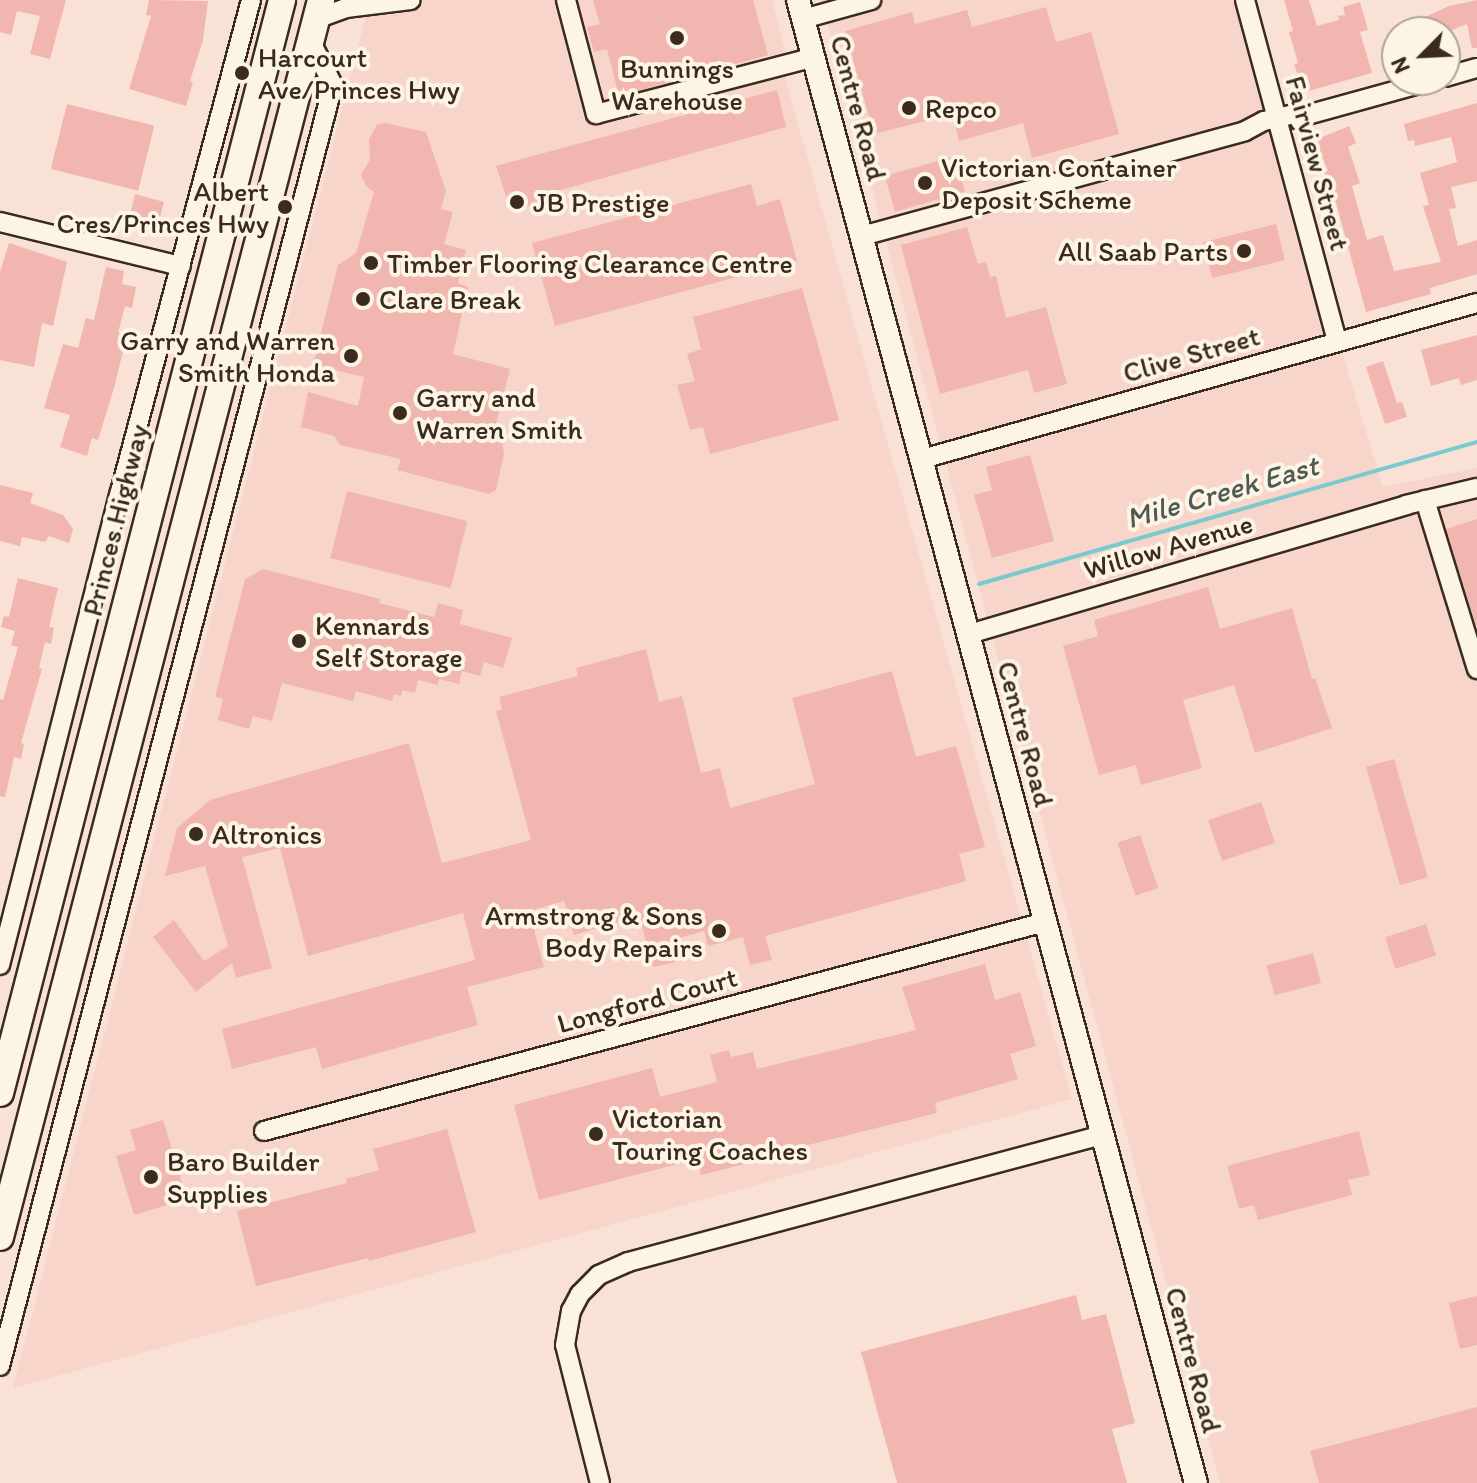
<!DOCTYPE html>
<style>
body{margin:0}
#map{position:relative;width:1477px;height:1483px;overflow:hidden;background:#f9e2d5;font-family:Itim,sans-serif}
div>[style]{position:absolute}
.built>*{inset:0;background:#f7d5ca}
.stream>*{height:4px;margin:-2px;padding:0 2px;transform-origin:2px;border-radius:2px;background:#79cacf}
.building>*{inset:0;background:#f1b6af;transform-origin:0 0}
.roads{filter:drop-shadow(2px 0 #3b2a1e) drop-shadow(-2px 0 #3b2a1e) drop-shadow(0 2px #3b2a1e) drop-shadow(0 -2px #3b2a1e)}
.minor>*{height:18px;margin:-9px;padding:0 9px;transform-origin:9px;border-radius:9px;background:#fcf5e5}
.major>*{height:22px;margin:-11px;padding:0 11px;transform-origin:11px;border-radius:11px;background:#fcf5e5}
.highway>*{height:26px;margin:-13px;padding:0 13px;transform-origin:13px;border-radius:13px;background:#fcf5e5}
.dots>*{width:22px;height:22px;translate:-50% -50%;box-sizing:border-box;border:4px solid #fcf5e5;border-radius:50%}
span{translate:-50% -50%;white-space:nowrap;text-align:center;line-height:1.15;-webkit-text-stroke:8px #fcf5e5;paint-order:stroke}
.poi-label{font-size:28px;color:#3b2a1e}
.left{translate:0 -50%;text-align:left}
.right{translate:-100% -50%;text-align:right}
.street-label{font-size:28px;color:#3b2a1e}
.water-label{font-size:30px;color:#4e5a53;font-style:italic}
.north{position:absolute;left:1381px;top:16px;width:80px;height:80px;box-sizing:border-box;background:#fcf5e5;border:2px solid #afa495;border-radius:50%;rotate:246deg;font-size:22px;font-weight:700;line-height:32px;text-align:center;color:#3b2a1e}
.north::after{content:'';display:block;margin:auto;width:28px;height:36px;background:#3b2a1e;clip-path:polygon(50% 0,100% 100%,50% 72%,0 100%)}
</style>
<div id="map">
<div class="built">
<i style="clip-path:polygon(370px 0,772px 0,790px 71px,784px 74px,1072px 1099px,13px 1388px)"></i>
<i style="clip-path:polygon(821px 0,1235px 0,1383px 487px,1477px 468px,1477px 1483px,1220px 1483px)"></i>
</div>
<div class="stream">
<i style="left:979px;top:584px;width:518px;rotate:-15.92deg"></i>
</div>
<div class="building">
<i style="clip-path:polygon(0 0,66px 0,50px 59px,30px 54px,40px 16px,17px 11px,11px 35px,0 32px)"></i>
<i style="clip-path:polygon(149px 0,208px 1px,203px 40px,190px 81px,193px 82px,186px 106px,129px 89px,151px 16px,146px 15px)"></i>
<i style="clip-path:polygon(593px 0,753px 0,768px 55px,619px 96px,607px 49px,594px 52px,587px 27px,600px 24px)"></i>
<i style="clip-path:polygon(1284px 0,1309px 0,1317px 26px,1339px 20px,1338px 16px,1345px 15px,1343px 7px,1360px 2px,1368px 30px,1360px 32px,1372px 73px,1305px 92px,1294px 65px,1298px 63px,1289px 32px,1293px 31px)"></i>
<i style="clip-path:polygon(1477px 0,1477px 48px,1472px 48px,1467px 24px,1447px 32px,1392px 32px,1449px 6px)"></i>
<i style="clip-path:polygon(1046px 7px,1056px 42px,1091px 32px,1119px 134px,1032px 158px,1023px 123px,959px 141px,952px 114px,874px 134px,845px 31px,912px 12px,915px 24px,967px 10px,972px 27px)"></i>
<i style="clip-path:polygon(777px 90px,786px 127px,557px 191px,559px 199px,511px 211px,496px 166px)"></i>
<i style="clip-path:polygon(1477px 103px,1477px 181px,1451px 187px,1456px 208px,1449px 209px,1458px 246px,1477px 240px,1477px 274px,1430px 288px,1431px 294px,1366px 312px,1333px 192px,1324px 172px,1328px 171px,1315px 140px,1349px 126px,1356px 143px,1348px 147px,1360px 183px,1352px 186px,1367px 240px,1383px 235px,1394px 271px,1441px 262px,1423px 206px,1429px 205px,1420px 173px,1457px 162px,1451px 137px,1415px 146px,1414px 140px,1408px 141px,1404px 124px)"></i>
<i style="left:67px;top:104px;width:90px;height:67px;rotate:14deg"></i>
<i style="clip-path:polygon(385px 123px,426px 132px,446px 191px,441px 209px,453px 212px,444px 244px,466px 250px,458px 283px,468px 287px,453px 354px,510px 369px,492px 439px,502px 442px,504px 454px,496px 490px,489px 494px,397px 470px,401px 459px,340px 445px,334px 436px,301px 427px,308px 392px,358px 406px,364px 377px,313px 365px,338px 265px,356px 253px,374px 192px,367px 187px,361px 175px,370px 160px,369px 139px,377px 125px)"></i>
<i style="left:955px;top:156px;width:37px;height:73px;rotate:74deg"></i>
<i style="clip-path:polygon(751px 184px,757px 206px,780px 199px,797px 261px,555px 326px,532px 243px)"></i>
<i style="clip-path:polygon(135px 194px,164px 202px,160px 217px,152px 215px,148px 228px,128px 222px)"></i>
<i style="left:1276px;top:224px;width:37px;height:75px;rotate:76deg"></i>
<i style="clip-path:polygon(967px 227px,978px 264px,986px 262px,990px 277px,996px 276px,1006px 318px,1046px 307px,1067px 384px,1034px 393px,1028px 370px,940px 394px,901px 245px)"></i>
<i style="clip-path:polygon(9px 243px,67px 262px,53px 326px,42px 323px,34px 367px,0 360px,0 272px)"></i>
<i style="clip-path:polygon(106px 267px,124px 271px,122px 284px,136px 287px,132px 308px,125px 306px,118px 333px,127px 335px,114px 388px,98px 440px,92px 438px,87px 456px,60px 447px,70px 415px,44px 408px,63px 344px,78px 348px,86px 318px,94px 320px)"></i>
<i style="clip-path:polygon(802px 288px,839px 420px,710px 454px,703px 427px,690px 430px,677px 385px,695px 381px,687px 354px,701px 349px,693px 317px)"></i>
<i style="clip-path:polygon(1477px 335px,1477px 380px,1461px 385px,1459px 378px,1431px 386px,1421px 350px)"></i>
<i style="clip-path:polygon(1383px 361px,1397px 403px,1402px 402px,1407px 417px,1385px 424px,1366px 367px)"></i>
<i style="clip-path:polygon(1030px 455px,1054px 541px,992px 558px,974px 495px,992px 490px,986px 467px)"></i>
<i style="clip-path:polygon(0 485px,33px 493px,30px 503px,63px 515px,73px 529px,69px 543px,49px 536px,45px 542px,22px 537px,20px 546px,0 541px)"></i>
<i style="left:347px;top:491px;width:124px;height:69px;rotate:14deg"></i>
<i style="clip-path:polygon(1477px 519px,1477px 625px,1476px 625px,1446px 529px)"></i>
<i style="clip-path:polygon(263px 569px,380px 599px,379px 603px,434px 617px,438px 603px,463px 610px,460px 624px,512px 638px,503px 668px,484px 662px,480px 676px,462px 671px,459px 684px,439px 679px,438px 685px,418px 680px,415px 693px,402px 690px,401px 696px,394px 694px,392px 701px,356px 691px,353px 701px,282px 683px,272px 721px,253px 716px,249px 729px,218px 720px,223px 699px,215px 697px,245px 579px)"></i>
<i style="clip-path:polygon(18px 578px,58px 588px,49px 627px,54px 628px,51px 644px,45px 642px,39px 668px,42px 669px,21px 743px,24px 744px,21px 759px,14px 757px,5px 797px,0 796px,0 699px,3px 700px,18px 647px,11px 645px,15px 631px,1px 627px,4px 616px,9px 617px)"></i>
<i style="clip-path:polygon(1208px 587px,1220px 629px,1292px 608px,1312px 679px,1315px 678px,1332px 728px,1255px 753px,1234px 685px,1183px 700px,1202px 768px,1141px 785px,1136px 765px,1099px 775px,1063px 646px,1098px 636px,1094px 620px)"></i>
<i style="clip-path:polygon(646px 649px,659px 702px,682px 696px,701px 773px,720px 768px,730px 808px,815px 784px,792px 698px,892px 671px,916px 757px,956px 746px,985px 847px,959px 854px,966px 881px,765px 936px,772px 960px,750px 965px,743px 937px,708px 946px,704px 931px,669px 941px,676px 962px,653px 967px,639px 916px,574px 935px,564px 901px,529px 911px,544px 967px,467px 987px,478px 1025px,322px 1069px,316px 1047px,232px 1069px,222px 1029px,475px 960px,463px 913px,308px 956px,280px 848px,242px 857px,272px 968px,236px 978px,232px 963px,196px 992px,153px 937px,174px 920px,204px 961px,228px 946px,205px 866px,165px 876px,177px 828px,210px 800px,409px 743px,442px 863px,531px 840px,496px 711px,502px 710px,499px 697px,578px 676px,576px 668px)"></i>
<i style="left:1394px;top:759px;width:123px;height:29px;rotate:74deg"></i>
<i style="left:1261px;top:802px;width:43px;height:56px;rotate:71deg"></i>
<i style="left:1140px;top:835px;width:56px;height:24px;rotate:71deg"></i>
<i style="left:1426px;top:924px;width:33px;height:43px;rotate:72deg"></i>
<i style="left:1313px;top:953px;width:31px;height:48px;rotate:75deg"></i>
<i style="clip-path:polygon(985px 964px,995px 1000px,1020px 992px,1036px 1046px,1010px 1054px,1018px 1079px,935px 1103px,937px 1113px,756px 1158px,756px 1161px,701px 1175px,697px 1159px,539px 1200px,514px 1105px,652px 1068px,660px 1097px,717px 1082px,710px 1055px,729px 1050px,731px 1057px,753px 1052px,757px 1069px,916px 1030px,902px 987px)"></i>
<i style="clip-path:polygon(163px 1120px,187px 1199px,134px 1215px,116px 1156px,136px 1150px,130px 1130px)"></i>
<i style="clip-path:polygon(447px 1129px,476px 1232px,369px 1261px,368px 1258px,256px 1286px,237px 1211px,347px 1183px,346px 1179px,379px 1170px,373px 1149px)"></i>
<i style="clip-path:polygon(1359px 1131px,1370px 1175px,1348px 1180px,1352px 1195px,1258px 1220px,1254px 1205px,1239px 1209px,1227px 1166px)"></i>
<i style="clip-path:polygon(1076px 1295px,1082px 1320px,1106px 1314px,1135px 1423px,1112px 1429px,1127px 1483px,897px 1483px,861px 1352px)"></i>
<i style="clip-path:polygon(1477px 1296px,1477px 1345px,1460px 1349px,1449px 1303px)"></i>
<i style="clip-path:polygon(1477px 1407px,1477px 1483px,1319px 1483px,1310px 1451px)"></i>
</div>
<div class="roads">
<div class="minor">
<i style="left:566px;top:0;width:118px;rotate:75.3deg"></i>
<i style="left:596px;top:114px;width:226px;rotate:-14.6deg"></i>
<i style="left:1245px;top:0;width:353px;rotate:74.9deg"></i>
<i style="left:316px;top:19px;width:32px;rotate:-20deg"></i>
<i style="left:346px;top:8px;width:65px;rotate:-7deg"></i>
<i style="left:803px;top:19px;width:71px;rotate:-15.6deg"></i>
<i style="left:1445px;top:77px;width:33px;rotate:-16deg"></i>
<i style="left:1300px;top:121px;width:9px;rotate:-41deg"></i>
<i style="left:1307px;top:115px;width:132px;rotate:-15.4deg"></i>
<i style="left:0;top:222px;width:186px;rotate:13.7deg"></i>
<i style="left:862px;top:236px;width:397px;rotate:-15.3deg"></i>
<i style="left:1245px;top:131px;width:21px;rotate:-28deg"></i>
<i style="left:1264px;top:121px;width:32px;rotate:-13deg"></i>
<i style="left:1295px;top:114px;width:12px;rotate:5deg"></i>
<i style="left:922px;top:459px;width:577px;rotate:-15.7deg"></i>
<i style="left:1425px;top:500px;width:177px;rotate:72.9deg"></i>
<i style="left:969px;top:634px;width:456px;rotate:-16.4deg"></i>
<i style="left:1406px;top:505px;width:73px;rotate:-13.5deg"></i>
<i style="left:0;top:965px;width:488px;rotate:-75.8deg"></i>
<i style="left:120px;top:492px;width:509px;rotate:-75.09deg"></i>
<i style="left:264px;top:1131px;width:808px;rotate:-14.98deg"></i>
<i style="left:0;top:1366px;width:1324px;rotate:-75.43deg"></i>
<i style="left:333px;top:85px;width:51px;rotate:-117.1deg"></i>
<i style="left:600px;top:1483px;width:142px;rotate:-104.2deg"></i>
<i style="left:565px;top:1345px;width:35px;rotate:-80deg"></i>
<i style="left:571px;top:1311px;width:19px;rotate:-62deg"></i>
<i style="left:580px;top:1294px;width:27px;rotate:-45deg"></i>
<i style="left:599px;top:1275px;width:32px;rotate:-24deg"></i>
<i style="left:628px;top:1262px;width:491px;rotate:-15deg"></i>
</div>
<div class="major">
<i style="left:798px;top:0;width:1535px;rotate:74.98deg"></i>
</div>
<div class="highway">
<i style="left:0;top:1093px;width:1129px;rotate:-75.53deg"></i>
<i style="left:0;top:1237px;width:1278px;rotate:-75.45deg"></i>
</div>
</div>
<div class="dots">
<i style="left:677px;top:38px;background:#3b2a1e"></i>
<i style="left:242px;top:73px;background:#3b2a1e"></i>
<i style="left:909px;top:108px;background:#3b2a1e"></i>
<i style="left:925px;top:183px;background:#3b2a1e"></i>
<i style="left:517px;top:202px;background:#3b2a1e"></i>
<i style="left:285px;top:207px;background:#3b2a1e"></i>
<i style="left:1244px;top:251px;background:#3b2a1e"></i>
<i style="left:371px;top:263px;background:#3b2a1e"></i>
<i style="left:363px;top:299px;background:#3b2a1e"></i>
<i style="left:351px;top:356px;background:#3b2a1e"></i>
<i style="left:400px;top:413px;background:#3b2a1e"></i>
<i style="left:299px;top:641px;background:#3b2a1e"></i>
<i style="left:196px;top:834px;background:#3b2a1e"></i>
<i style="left:719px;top:931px;background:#3b2a1e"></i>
<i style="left:596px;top:1134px;background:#3b2a1e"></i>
<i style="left:151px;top:1177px;background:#3b2a1e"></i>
</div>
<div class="poi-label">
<span class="left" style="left:258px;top:73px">Harcourt<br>Ave/Princes Hwy</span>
<span style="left:677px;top:84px">Bunnings<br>Warehouse</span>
<span class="left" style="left:925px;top:108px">Repco</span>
<span class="left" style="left:941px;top:183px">Victorian Container<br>Deposit Scheme</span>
<span class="right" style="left:269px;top:207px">Albert<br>Cres/Princes Hwy</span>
<span class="left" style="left:533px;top:202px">JB Prestige</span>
<span class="right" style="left:1228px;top:251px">All Saab Parts</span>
<span class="left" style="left:387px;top:263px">Timber Flooring Clearance Centre</span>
<span class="left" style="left:379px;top:299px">Clare Break</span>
<span class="right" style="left:335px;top:356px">Garry and Warren<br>Smith Honda</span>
<span class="left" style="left:416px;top:413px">Garry and<br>Warren Smith</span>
<span class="left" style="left:315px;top:641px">Kennards<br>Self Storage</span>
<span class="left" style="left:212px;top:834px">Altronics</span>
<span class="right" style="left:703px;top:931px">Armstrong &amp; Sons<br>Body Repairs</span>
<span class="left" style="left:612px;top:1134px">Victorian<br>Touring Coaches</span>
<span class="left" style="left:167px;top:1177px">Baro Builder<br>Supplies</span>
</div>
<div class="street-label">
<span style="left:859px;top:108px;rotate:75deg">Centre Road</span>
<span style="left:1318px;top:163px;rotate:75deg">Fairview Street</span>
<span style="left:1191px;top:354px;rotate:-16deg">Clive Street</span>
<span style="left:115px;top:520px;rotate:-76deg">Princes Highway</span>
<span style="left:1168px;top:546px;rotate:-16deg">Willow Avenue</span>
<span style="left:1026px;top:734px;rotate:75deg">Centre Road</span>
<span style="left:647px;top:1000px;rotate:-15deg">Longford Court</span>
<span style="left:1194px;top:1360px;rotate:75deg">Centre Road</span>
</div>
<div class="water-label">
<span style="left:1222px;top:492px;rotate:-16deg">Mile Creek East</span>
</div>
<div class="north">N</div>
</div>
